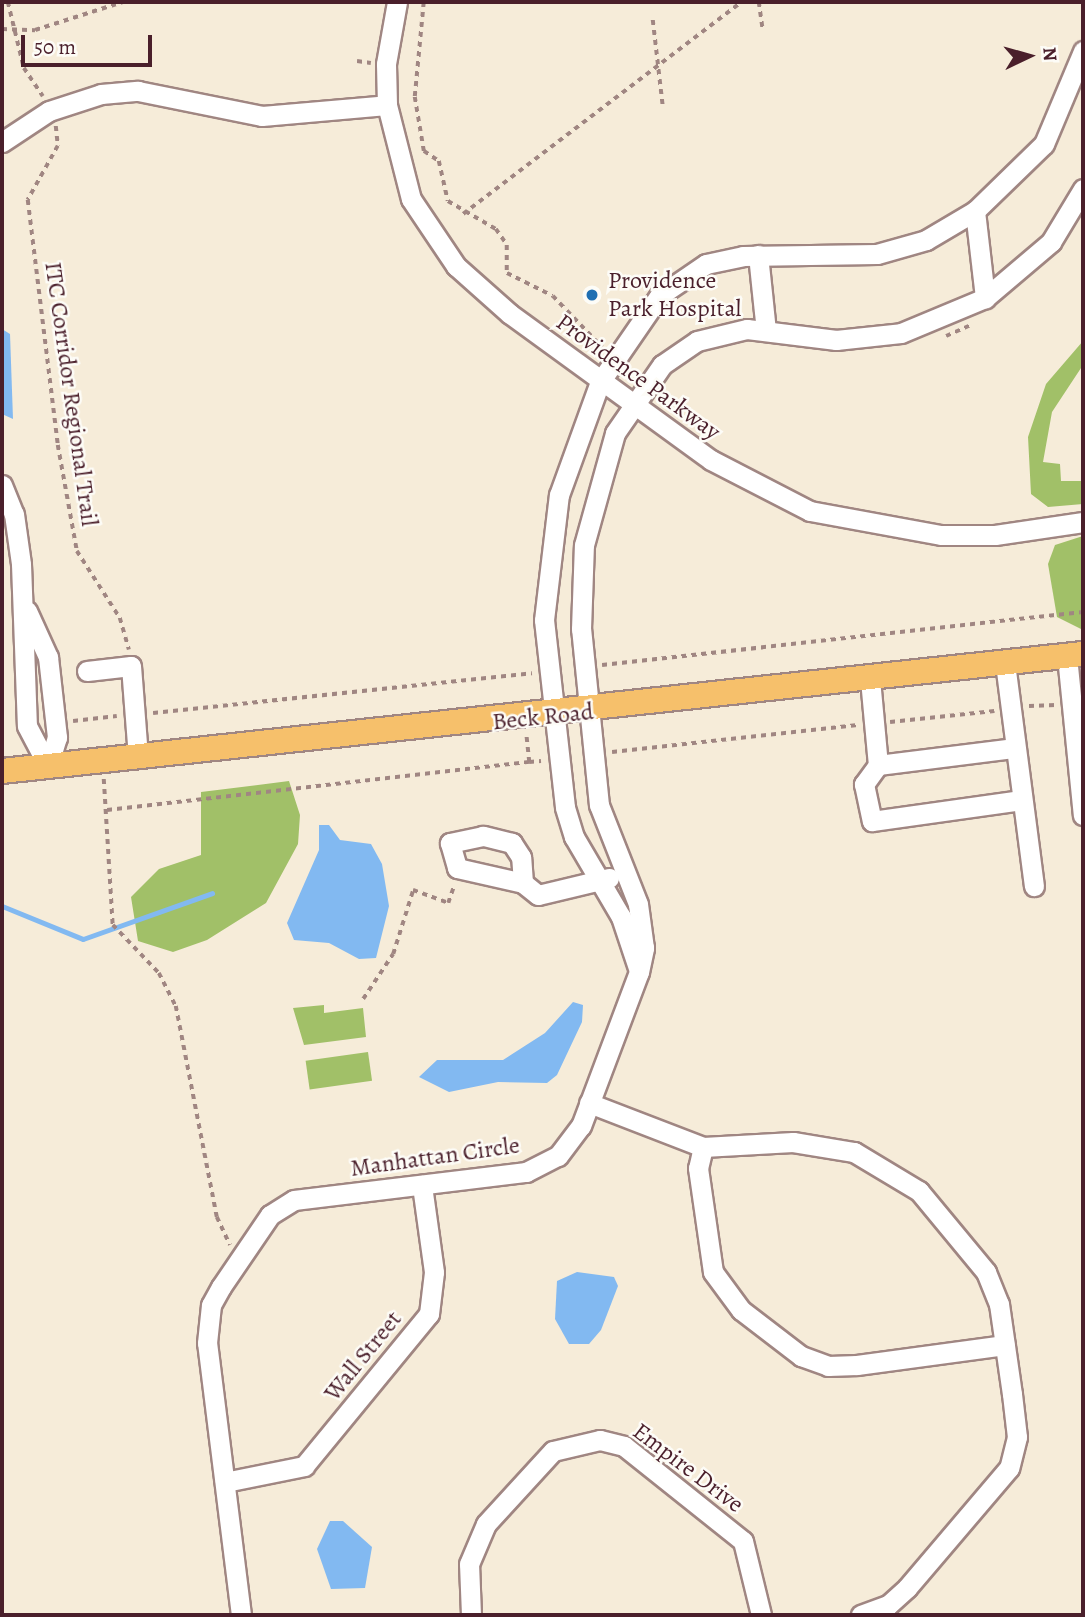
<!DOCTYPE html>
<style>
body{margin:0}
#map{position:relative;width:1085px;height:1617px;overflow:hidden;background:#f6ecd9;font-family:Alegreya,serif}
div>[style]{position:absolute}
.green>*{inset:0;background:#a1c068;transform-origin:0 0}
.water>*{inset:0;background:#82b9f1}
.stream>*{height:5px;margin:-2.5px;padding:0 2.5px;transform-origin:2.5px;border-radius:2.5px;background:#82b9f1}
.path>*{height:3.5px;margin-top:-1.75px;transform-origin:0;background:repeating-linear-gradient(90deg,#a08682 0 5px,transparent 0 10px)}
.roads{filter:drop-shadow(2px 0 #a08682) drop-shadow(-2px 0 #a08682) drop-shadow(0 2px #a08682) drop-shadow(0 -2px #a08682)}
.minor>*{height:19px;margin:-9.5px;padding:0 9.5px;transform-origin:9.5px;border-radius:9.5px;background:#fff}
.major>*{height:24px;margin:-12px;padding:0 12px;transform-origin:12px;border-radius:12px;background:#f6c06b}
.dots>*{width:19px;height:19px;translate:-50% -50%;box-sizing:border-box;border:4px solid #fdfcf7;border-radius:50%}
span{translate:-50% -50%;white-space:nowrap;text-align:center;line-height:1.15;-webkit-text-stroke:5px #fdfcf7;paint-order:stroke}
.poi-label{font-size:24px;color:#4a1f2b}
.left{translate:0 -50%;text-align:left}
.street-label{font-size:24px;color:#4a1f2b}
.frame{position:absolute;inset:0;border:4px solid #4a1f2b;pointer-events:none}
.north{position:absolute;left:994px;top:21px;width:70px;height:70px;-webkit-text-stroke:5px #fdfcf7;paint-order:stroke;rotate:85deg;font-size:19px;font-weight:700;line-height:28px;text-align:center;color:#4a1f2b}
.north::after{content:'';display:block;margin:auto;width:24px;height:32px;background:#4a1f2b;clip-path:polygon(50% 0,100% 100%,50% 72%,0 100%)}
.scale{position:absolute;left:21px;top:35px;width:131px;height:32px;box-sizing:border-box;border:4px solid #4a1f2b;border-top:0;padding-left:9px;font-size:21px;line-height:24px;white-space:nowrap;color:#4a1f2b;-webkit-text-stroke:5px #fdfcf7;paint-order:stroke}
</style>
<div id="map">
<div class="green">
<i style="clip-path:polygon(1083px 341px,1083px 365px,1052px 412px,1043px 462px,1060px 464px,1061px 481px,1083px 481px,1083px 504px,1048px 507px,1031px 494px,1028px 437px,1046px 384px)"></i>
<i style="clip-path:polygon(1083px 536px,1083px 629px,1081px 629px,1057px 617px,1048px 564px,1055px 545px)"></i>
<i style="clip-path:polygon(289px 781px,300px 815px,298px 844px,266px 903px,207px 940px,173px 952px,138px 941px,131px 897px,159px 869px,201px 855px,201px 792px)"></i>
<i style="clip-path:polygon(324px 1005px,324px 1013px,363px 1008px,366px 1037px,304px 1045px,293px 1008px)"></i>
<i style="left:368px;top:1052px;width:29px;height:63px;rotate:82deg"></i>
</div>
<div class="water">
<i style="clip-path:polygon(2px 329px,10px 334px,13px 419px,2px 414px)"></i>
<i style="clip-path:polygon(319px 825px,329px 825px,340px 840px,371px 844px,382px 864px,389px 906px,376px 958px,359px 959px,329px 943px,294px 940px,287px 923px,319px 850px)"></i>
<i style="clip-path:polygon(573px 1002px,583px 1005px,582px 1022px,557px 1075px,547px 1083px,498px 1082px,449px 1092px,419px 1077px,437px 1060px,503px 1060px,545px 1033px)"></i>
<i style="clip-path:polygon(577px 1272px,614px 1277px,618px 1286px,601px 1330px,589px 1344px,569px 1344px,555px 1319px,557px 1281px)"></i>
<i style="clip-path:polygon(330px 1521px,343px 1521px,372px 1547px,365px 1588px,331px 1589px,317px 1549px)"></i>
</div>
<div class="stream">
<i style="left:2px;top:906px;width:87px;rotate:22.2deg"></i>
<i style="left:83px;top:939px;width:137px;rotate:-19.6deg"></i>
</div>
<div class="path">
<i style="left:8px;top:2px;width:68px;rotate:76.4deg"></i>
<i style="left:24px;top:68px;width:34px;rotate:56deg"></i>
<i style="left:424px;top:2px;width:95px;rotate:95.4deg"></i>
<i style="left:415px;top:97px;width:55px;rotate:80.5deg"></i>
<i style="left:424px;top:151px;width:18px;rotate:34deg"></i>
<i style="left:439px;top:161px;width:41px;rotate:77.3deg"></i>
<i style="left:448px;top:201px;width:56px;rotate:30.3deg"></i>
<i style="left:496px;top:229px;width:19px;rotate:55deg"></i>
<i style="left:507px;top:245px;width:28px;rotate:90deg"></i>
<i style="left:507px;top:273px;width:51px;rotate:26.6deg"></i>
<i style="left:553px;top:296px;width:71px;rotate:46.1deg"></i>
<i style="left:759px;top:2px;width:29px;rotate:82deg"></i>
<i style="left:653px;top:20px;width:88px;rotate:83.4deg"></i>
<i style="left:2px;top:29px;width:33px;rotate:2deg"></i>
<i style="left:35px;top:30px;width:92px;rotate:-17.7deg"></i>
<i style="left:357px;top:61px;width:14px;rotate:8deg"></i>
<i style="left:56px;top:126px;width:20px;rotate:84deg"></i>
<i style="left:58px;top:146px;width:62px;rotate:119.1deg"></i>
<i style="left:28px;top:200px;width:247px;rotate:83deg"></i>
<i style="left:58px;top:445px;width:108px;rotate:79.8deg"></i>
<i style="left:77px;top:551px;width:80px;rotate:57.3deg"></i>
<i style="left:120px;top:618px;width:33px;rotate:74deg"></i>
<i style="left:463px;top:214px;width:350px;rotate:-37.3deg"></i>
<i style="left:946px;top:336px;width:27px;rotate:-24deg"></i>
<i style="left:602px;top:665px;width:484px;rotate:-6.3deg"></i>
<i style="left:1029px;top:706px;width:27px;rotate:-2deg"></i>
<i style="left:153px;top:713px;width:381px;rotate:-6deg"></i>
<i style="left:73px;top:721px;width:44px;rotate:-6.5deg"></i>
<i style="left:890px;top:722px;width:105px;rotate:-6deg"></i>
<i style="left:612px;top:752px;width:247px;rotate:-6.3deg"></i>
<i style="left:529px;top:762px;width:12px;rotate:-5deg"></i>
<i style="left:104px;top:779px;width:146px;rotate:86.5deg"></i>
<i style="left:113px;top:925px;width:66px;rotate:46.2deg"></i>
<i style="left:159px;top:973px;width:37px;rotate:63deg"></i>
<i style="left:176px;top:1006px;width:215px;rotate:79deg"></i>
<i style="left:217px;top:1217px;width:31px;rotate:65deg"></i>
<i style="left:107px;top:810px;width:425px;rotate:-6.5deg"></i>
<i style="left:529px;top:762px;width:27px;rotate:-96deg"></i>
<i style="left:363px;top:999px;width:54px;rotate:-56.3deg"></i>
<i style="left:393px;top:954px;width:67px;rotate:-72.6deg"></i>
<i style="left:413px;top:890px;width:37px;rotate:20deg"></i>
<i style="left:448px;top:903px;width:18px;rotate:-71deg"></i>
</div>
<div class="roads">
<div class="minor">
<i style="left:397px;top:2px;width:63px;rotate:100.1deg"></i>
<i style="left:386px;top:64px;width:41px;rotate:88.6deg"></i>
<i style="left:387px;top:105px;width:97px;rotate:75.7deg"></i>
<i style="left:411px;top:199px;width:81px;rotate:56.1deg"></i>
<i style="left:456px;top:266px;width:72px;rotate:41.6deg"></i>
<i style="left:510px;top:314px;width:248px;rotate:36deg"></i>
<i style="left:711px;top:460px;width:111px;rotate:27.3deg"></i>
<i style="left:810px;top:511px;width:133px;rotate:10.4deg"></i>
<i style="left:941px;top:535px;width:54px"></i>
<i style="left:995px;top:535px;width:89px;rotate:-8.4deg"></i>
<i style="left:2px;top:142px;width:56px;rotate:-33.4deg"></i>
<i style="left:49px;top:111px;width:55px;rotate:-18.1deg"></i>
<i style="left:101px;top:94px;width:37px;rotate:-5deg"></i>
<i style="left:138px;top:91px;width:126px;rotate:11.4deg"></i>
<i style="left:262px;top:116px;width:125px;rotate:-5deg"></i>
<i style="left:975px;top:211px;width:88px;rotate:83.4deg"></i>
<i style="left:758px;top:255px;width:76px;rotate:84deg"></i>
<i style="left:2px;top:485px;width:31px;rotate:68deg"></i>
<i style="left:14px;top:514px;width:50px;rotate:82deg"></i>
<i style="left:21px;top:564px;width:162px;rotate:87.9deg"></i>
<i style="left:27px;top:726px;width:45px;rotate:62.3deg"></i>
<i style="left:27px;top:611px;width:51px;rotate:65.5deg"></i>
<i style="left:48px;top:657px;width:81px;rotate:83.6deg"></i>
<i style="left:57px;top:737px;width:30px;rotate:107deg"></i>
<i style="left:1067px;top:656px;width:160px;rotate:84.3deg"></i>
<i style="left:1005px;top:663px;width:225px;rotate:82.6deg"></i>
<i style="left:87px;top:671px;width:44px;rotate:-6.5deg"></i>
<i style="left:131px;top:666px;width:91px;rotate:85.6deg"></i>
<i style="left:870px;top:679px;width:86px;rotate:84.7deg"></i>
<i style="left:878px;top:765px;width:24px;rotate:126deg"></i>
<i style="left:864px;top:784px;width:38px;rotate:78deg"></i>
<i style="left:872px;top:821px;width:151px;rotate:-8deg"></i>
<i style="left:878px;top:765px;width:138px;rotate:-7.1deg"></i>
<i style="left:523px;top:883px;width:26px;rotate:-94deg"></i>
<i style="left:521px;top:857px;width:17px;rotate:-123deg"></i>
<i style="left:512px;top:843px;width:30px;rotate:-166deg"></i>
<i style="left:483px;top:836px;width:34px;rotate:168deg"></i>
<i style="left:450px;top:843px;width:26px;rotate:74deg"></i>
<i style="left:457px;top:868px;width:68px;rotate:12.8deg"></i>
<i style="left:523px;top:883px;width:19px;rotate:39deg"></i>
<i style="left:538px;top:895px;width:73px;rotate:-13.5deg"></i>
<i style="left:638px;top:968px;width:54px;rotate:-108.4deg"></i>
<i style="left:621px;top:917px;width:93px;rotate:-120.4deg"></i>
<i style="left:574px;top:837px;width:31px;rotate:-107deg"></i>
<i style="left:565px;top:807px;width:188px;rotate:-96.4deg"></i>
<i style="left:544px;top:620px;width:126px;rotate:-83.2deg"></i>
<i style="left:559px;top:495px;width:120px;rotate:-70.1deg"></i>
<i style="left:600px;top:382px;width:104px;rotate:-55.5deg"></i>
<i style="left:659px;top:296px;width:57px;rotate:-34.2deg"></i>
<i style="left:706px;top:264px;width:38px;rotate:-12deg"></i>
<i style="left:743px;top:256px;width:134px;rotate:-0.9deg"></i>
<i style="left:877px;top:254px;width:51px;rotate:-15.9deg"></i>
<i style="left:926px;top:240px;width:57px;rotate:-30.6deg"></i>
<i style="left:975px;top:211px;width:96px;rotate:-44.2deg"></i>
<i style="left:1044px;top:144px;width:101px;rotate:-67.2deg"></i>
<i style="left:589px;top:1103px;width:122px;rotate:21.1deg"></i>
<i style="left:703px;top:1147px;width:90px;rotate:-3.2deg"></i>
<i style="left:793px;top:1142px;width:62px;rotate:9.3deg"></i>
<i style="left:854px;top:1152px;width:76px;rotate:31deg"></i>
<i style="left:919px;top:1191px;width:105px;rotate:50.4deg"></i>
<i style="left:986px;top:1272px;width:35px;rotate:68deg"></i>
<i style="left:999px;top:1304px;width:91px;rotate:81.8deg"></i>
<i style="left:1012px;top:1394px;width:43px;rotate:83.4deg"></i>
<i style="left:1017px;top:1437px;width:32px;rotate:104deg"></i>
<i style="left:1009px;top:1468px;width:157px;rotate:130.4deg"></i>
<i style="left:907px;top:1588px;width:25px;rotate:138deg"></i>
<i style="left:888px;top:1605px;width:29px;rotate:160deg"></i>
<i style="left:703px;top:1147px;width:22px;rotate:103deg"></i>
<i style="left:698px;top:1168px;width:105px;rotate:81.8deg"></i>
<i style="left:713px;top:1272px;width:47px;rotate:53.6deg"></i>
<i style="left:741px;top:1310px;width:76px;rotate:37.5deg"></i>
<i style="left:801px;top:1356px;width:29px;rotate:20deg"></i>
<i style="left:828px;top:1366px;width:29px;rotate:-2deg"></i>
<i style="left:857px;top:1365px;width:149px;rotate:-7.7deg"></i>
<i style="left:225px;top:1482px;width:81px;rotate:-11.4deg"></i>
<i style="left:304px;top:1466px;width:197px;rotate:-50.6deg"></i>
<i style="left:429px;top:1314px;width:42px;rotate:-83.2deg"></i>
<i style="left:434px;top:1272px;width:88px;rotate:-97.9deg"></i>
<i style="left:241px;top:1615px;width:274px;rotate:-97.1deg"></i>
<i style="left:207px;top:1343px;width:38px;rotate:-84deg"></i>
<i style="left:211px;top:1305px;width:21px;rotate:-61deg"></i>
<i style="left:221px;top:1287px;width:87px;rotate:-55.8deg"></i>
<i style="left:270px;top:1215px;width:28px;rotate:-32deg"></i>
<i style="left:294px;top:1200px;width:234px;rotate:-6.9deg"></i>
<i style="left:526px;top:1172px;width:36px;rotate:-27deg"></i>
<i style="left:558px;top:1156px;width:38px;rotate:-53deg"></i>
<i style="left:581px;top:1126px;width:165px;rotate:-69.4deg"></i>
<i style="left:639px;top:972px;width:25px;rotate:-78deg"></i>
<i style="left:644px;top:948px;width:44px;rotate:-97.8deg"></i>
<i style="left:638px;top:904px;width:106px;rotate:-111.5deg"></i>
<i style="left:599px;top:805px;width:177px;rotate:-95.8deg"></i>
<i style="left:581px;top:629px;width:84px;rotate:-88deg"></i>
<i style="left:584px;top:545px;width:116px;rotate:-74.5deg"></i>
<i style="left:615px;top:433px;width:83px;rotate:-55.3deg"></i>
<i style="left:662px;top:365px;width:42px;rotate:-34.4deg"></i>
<i style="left:697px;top:341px;width:51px;rotate:-13.5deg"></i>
<i style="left:747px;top:329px;width:90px;rotate:7deg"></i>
<i style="left:836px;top:340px;width:65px;rotate:-6.1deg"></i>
<i style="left:901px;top:333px;width:91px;rotate:-22.6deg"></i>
<i style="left:985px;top:298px;width:87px;rotate:-40.3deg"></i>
<i style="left:1051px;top:242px;width:62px;rotate:-58.9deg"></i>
<i style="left:471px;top:1615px;width:51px;rotate:-92.2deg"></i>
<i style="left:469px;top:1564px;width:43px;rotate:-67deg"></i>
<i style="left:486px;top:1524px;width:99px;rotate:-47.5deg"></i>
<i style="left:553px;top:1451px;width:48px;rotate:-13.2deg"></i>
<i style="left:600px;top:1440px;width:25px;rotate:14deg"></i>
<i style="left:624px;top:1446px;width:152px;rotate:38.6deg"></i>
<i style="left:743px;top:1541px;width:76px;rotate:76.3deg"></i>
</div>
<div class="major">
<i style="left:2px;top:771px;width:1087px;rotate:-6.18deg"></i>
</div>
</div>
<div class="dots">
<i style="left:592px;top:295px;background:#1f6fb2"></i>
</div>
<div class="poi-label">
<span class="left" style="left:608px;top:295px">Providence<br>Park Hospital</span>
</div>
<div class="street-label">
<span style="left:638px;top:377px;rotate:36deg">Providence Parkway</span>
<span style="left:71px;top:394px;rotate:82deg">ITC Corridor Regional Trail</span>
<span style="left:543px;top:717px;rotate:-6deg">Beck Road</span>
<span style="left:435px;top:1157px;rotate:-8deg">Manhattan Circle</span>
<span style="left:363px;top:1356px;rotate:-51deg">Wall Street</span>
<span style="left:688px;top:1468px;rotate:37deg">Empire Drive</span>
</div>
<div class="frame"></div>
<div class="north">N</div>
<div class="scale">50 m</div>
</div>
